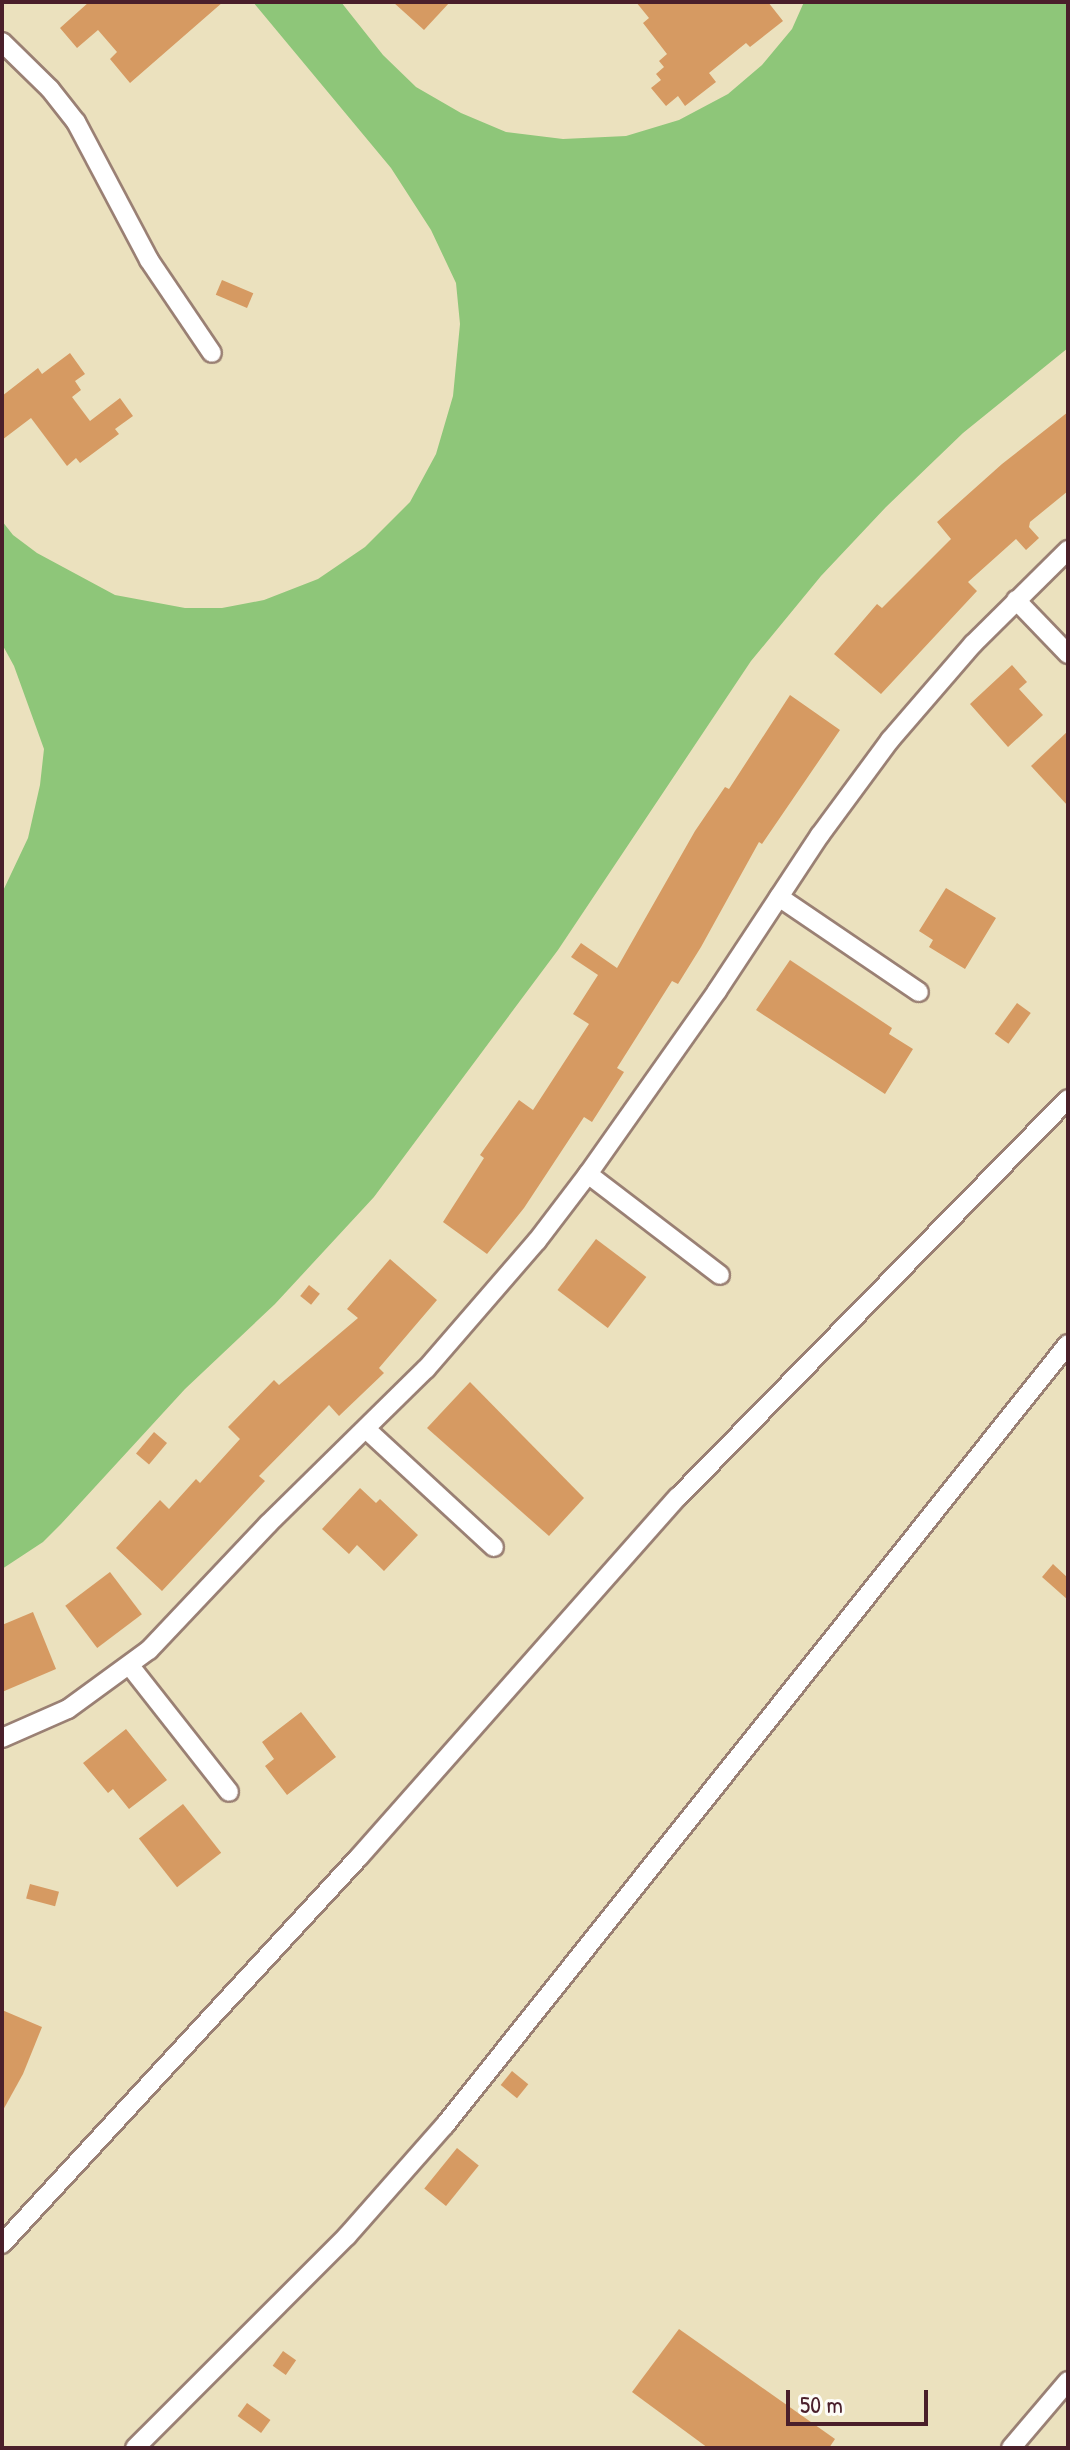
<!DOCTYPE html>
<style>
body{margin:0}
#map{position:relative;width:1070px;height:2450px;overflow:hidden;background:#ebe1be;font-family:"Patrick Hand",sans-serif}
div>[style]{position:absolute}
.green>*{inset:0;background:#8ec679}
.building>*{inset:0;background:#d69a62;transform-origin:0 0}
.roads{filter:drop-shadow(2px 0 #9a8074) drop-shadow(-2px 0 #9a8074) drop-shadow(0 2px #9a8074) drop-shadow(0 -2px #9a8074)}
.street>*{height:18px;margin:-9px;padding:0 9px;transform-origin:9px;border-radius:9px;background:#fff}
span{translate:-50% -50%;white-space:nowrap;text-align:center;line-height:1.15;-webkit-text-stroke:6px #fdfcf7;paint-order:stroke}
.frame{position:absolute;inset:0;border:4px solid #4a1f2b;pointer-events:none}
.scale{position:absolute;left:786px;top:2390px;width:142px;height:36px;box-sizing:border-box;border:4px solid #4a1f2b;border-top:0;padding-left:10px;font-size:24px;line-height:28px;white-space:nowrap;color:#4a1f2b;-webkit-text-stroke:6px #fdfcf7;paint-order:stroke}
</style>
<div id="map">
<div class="green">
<i style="clip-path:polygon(253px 2px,341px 2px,383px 55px,416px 87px,461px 113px,506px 132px,563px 139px,626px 136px,679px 120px,728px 94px,762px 65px,792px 29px,804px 2px,1068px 2px,1068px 348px,963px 433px,886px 507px,821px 576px,751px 661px,558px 950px,374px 1197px,275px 1304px,185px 1389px,61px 1524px,43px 1542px,2px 1569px,2px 893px,28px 838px,40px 785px,44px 749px,14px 666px,2px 644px,2px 521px,13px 535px,37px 553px,115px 595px,185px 608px,222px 608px,264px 600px,318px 579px,365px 547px,410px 502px,436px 454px,453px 396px,460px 324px,456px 283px,431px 230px,391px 168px)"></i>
</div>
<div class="building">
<i style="clip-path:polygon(89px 2px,223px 2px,130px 83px,110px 59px,117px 52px,98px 30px,77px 48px,60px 28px)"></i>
<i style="clip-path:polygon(393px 2px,450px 2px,424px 30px)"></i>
<i style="clip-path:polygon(636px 2px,768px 2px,783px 21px,750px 47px,746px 43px,709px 73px,716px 82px,685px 106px,678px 96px,666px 106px,651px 88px,661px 80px,656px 74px,664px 67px,659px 61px,667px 54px,643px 23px,649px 18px)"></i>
<i style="left:222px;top:280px;width:34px;height:16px;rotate:23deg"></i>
<i style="clip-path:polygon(70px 353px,85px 374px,75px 381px,81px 390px,72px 397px,90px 421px,120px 398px,133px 416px,115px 429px,119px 434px,80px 463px,76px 458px,67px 466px,31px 418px,2px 440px,2px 396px,38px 368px,42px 374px)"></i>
<i style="clip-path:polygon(1068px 412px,1068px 491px,1030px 522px,1029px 527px,1039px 538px,1026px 550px,1016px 539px,968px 582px,977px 591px,881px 694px,834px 654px,877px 604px,882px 608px,951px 539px,937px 522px,1002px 464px)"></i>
<i style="clip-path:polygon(1012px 665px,1027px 682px,1019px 689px,1043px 715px,1008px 747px,970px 704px)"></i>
<i style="clip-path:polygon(790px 695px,840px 730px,762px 844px,759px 842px,701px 947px,678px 984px,672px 981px,617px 1068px,624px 1072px,592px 1122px,584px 1117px,524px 1208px,487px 1254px,443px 1222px,484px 1158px,480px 1155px,519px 1100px,533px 1110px,589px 1024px,573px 1014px,598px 975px,571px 957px,581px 943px,617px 968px,695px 831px,725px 787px,729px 789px)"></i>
<i style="clip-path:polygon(1068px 731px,1068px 806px,1031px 766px)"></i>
<i style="clip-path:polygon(946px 888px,996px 918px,965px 969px,929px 947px,933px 940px,919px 931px)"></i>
<i style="clip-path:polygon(790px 960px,892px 1028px,889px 1034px,913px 1049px,885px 1094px,756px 1010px)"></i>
<i style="left:1017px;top:1003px;width:17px;height:38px;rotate:36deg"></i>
<i style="left:596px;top:1239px;width:63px;height:64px;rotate:37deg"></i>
<i style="clip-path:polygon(390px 1259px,437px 1300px,379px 1368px,384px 1373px,339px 1416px,329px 1405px,259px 1476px,265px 1481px,162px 1591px,116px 1548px,160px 1500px,169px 1509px,196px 1479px,200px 1483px,240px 1439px,228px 1427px,274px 1380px,279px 1385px,358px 1318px,347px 1309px)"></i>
<i style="left:309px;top:1285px;width:14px;height:14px;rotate:39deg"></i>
<i style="clip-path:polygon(470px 1382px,584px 1498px,549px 1536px,427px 1428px)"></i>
<i style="left:154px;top:1432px;width:17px;height:28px;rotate:40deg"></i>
<i style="clip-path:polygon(360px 1488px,376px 1503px,380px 1499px,418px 1535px,384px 1571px,357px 1545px,349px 1554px,322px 1529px)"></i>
<i style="clip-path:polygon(1053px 1564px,1068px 1578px,1068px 1600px,1042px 1577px)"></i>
<i style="left:110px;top:1572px;width:53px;height:56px;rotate:53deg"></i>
<i style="clip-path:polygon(33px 1612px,56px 1669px,2px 1692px,2px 1625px)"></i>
<i style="clip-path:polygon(301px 1712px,336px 1757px,287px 1795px,265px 1766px,274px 1759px,262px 1742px)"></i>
<i style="clip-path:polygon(126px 1729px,167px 1780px,129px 1809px,113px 1789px,108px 1793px,83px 1763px)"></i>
<i style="left:183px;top:1804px;width:62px;height:56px;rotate:52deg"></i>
<i style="left:30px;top:1884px;width:30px;height:15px;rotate:15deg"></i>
<i style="clip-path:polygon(2px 2010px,42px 2027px,23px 2074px,2px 2112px)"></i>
<i style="left:512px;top:2071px;width:21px;height:18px;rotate:39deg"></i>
<i style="left:457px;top:2148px;width:28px;height:52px;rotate:39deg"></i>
<i style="clip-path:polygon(679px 2329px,835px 2439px,829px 2448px,708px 2448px,632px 2392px)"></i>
<i style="left:283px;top:2351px;width:16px;height:18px;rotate:35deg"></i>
<i style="left:247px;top:2403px;width:29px;height:16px;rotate:36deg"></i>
</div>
<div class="roads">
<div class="street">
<i style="left:2px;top:42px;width:67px;rotate:44.4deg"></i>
<i style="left:50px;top:89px;width:42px;rotate:51.8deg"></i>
<i style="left:76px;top:122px;width:156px;rotate:62.1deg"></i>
<i style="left:149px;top:260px;width:112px;rotate:55.9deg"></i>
<i style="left:1016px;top:600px;width:75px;rotate:46.1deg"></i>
<i style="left:779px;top:897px;width:169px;rotate:34.2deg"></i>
<i style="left:588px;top:1174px;width:166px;rotate:37.4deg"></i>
<i style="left:366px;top:1429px;width:174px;rotate:42.7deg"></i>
<i style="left:130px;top:1666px;width:160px;rotate:51.8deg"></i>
<i style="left:2px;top:1738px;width:72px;rotate:-23.7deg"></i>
<i style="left:68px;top:1709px;width:100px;rotate:-36.1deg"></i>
<i style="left:149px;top:1650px;width:173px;rotate:-46.6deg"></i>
<i style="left:268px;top:1524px;width:221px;rotate:-44.5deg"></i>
<i style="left:426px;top:1369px;width:169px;rotate:-49.1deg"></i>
<i style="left:537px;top:1241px;width:84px;rotate:-52.7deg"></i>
<i style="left:588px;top:1174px;width:224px;rotate:-54.8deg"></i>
<i style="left:717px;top:991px;width:187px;rotate:-56.6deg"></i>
<i style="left:820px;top:835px;width:118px;rotate:-53.6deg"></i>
<i style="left:890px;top:740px;width:127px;rotate:-49.2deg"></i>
<i style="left:973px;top:644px;width:134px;rotate:-44.7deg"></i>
<i style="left:2px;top:2244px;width:527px;rotate:-47.31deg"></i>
<i style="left:359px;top:1857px;width:481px;rotate:-48.5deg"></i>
<i style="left:678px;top:1497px;width:557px;rotate:-45.58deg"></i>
<i style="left:135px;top:2448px;width:300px;rotate:-45deg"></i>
<i style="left:347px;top:2236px;width:148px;rotate:-48.6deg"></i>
<i style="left:445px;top:2125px;width:999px;rotate:-51.42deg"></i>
<i style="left:1011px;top:2448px;width:88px;rotate:-49.6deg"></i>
</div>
</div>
<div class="frame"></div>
<div class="scale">50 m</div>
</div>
